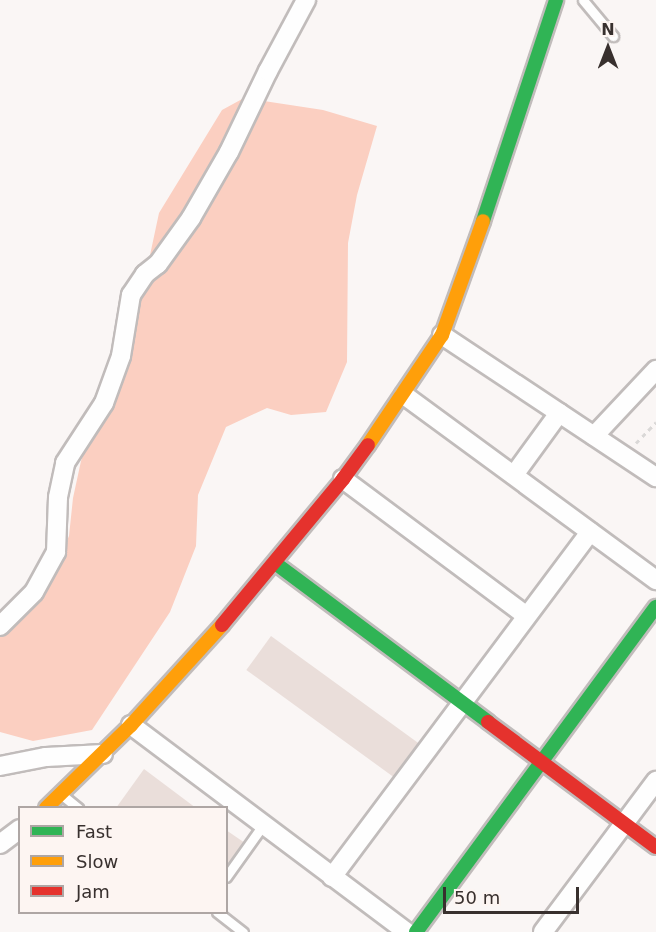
<!DOCTYPE html>
<style>
body{margin:0}
#map{position:relative;width:656px;height:932px;overflow:hidden;background:#faf6f5;font-family:"DejaVu Sans",sans-serif}
div>[style]{position:absolute}
.green>*{inset:0;background:#fbcfc1}
.building>*{inset:0;background:#eadeda;transform-origin:0 0}
.path>*{height:3px;margin-top:-1.5px;transform-origin:0;background:repeating-linear-gradient(90deg,#dad8d7 0 4.5px,transparent 0 9px)}
.roads{filter:drop-shadow(2px 0 #c1bcbb) drop-shadow(-2px 0 #c1bcbb) drop-shadow(0 2px #c1bcbb) drop-shadow(0 -2px #c1bcbb)}
.lane>*{height:9px;margin:-4.5px;padding:0 4.5px;transform-origin:4.5px;border-radius:4.5px;background:#fefefe}
.street>*{height:18px;margin:-9px;padding:0 9px;transform-origin:9px;border-radius:9px;background:#fefefe}
.fast>*{height:14px;margin:-7px;padding:0 7px;transform-origin:7px;border-radius:7px;background:#30b455}
.slow>*{height:14px;margin:-7px;padding:0 7px;transform-origin:7px;border-radius:7px;background:#ff9f0a}
.jam>*{height:14px;margin:-7px;padding:0 7px;transform-origin:7px;border-radius:7px;background:#e5322d}
span{translate:-50% -50%;white-space:nowrap;text-align:center;line-height:1.15;-webkit-text-stroke:6px #fdf5f2;paint-order:stroke}
.legend{position:absolute;left:18px;top:806px;width:210px;height:108px;box-sizing:border-box;background:#fdf5f2;border:2px solid #aea6a4;margin:0;padding:8px 10px;list-style:none;font-size:18px;color:#38302e}
.legend li{display:flex;align-items:center;gap:12px;height:30px}
.legend b{width:30px;border:2px solid #aea6a4}
.north{position:absolute;left:578px;top:18px;width:60px;height:60px;-webkit-text-stroke:4px #fdf5f2;paint-order:stroke;rotate:0deg;font-size:16px;font-weight:700;line-height:24px;text-align:center;color:#38302e}
.north::after{content:'';display:block;margin:auto;width:21px;height:27px;background:#38302e;clip-path:polygon(50% 0,100% 100%,50% 72%,0 100%)}
.scale{position:absolute;left:443px;top:887px;width:136px;height:27px;box-sizing:border-box;border:3px solid #38302e;border-top:0;padding-left:8px;font-size:18px;line-height:21px;white-space:nowrap;color:#38302e;-webkit-text-stroke:4px #fdf5f2;paint-order:stroke}
</style>
<div id="map">
<div class="green">
<i style="clip-path:polygon(244px 98px,323px 110px,377px 126px,357px 195px,348px 243px,347px 362px,326px 412px,291px 415px,267px 408px,226px 427px,198px 495px,196px 546px,170px 612px,92px 730px,33px 741px,0 732px,0 634px,51px 575px,69px 536px,73px 498px,81px 461px,136px 321px,159px 213px,222px 110px)"></i>
</div>
<div class="building">
<i style="left:271px;top:636px;width:185px;height:42px;rotate:36deg"></i>
<i style="clip-path:polygon(144px 769px,196px 808px,116px 808px)"></i>
<i style="clip-path:polygon(226px 830px,245px 843px,226px 868px)"></i>
</div>
<div class="path">
<i style="left:636px;top:443px;width:29px;rotate:-46deg"></i>
</div>
<div class="roads">
<div class="lane">
<i style="left:583px;top:0;width:47px;rotate:50.2deg"></i>
<i style="left:62px;top:795px;width:21px;rotate:39deg"></i>
<i style="left:226px;top:877px;width:64px;rotate:-54.6deg"></i>
<i style="left:217px;top:912px;width:33px;rotate:38deg"></i>
</div>
<div class="street">
<i style="left:442px;top:335px;width:257px;rotate:33.6deg"></i>
<i style="left:404px;top:395px;width:313px;rotate:36.3deg"></i>
<i style="left:594px;top:436px;width:91px;rotate:-46.8deg"></i>
<i style="left:514px;top:475px;width:77px;rotate:-54deg"></i>
<i style="left:343px;top:479px;width:229px;rotate:36.7deg"></i>
<i style="left:0;top:626px;width:48px;rotate:-45deg"></i>
<i style="left:34px;top:592px;width:46px;rotate:-61.2deg"></i>
<i style="left:56px;top:552px;width:55px;rotate:-87.9deg"></i>
<i style="left:58px;top:497px;width:35px;rotate:-78deg"></i>
<i style="left:65px;top:463px;width:72px;rotate:-57deg"></i>
<i style="left:104px;top:403px;width:50px;rotate:-70.1deg"></i>
<i style="left:121px;top:356px;width:62px;rotate:-80.7deg"></i>
<i style="left:131px;top:295px;width:25px;rotate:-56deg"></i>
<i style="left:145px;top:274px;width:16px;rotate:-38deg"></i>
<i style="left:158px;top:264px;width:57px;rotate:-54.3deg"></i>
<i style="left:191px;top:218px;width:76px;rotate:-60.1deg"></i>
<i style="left:229px;top:152px;width:90px;rotate:-64.3deg"></i>
<i style="left:268px;top:71px;width:81px;rotate:-61.8deg"></i>
<i style="left:131px;top:725px;width:345px;rotate:36.9deg"></i>
<i style="left:0;top:766px;width:47px;rotate:-11.1deg"></i>
<i style="left:46px;top:757px;width:57px;rotate:-3deg"></i>
<i style="left:0;top:844px;width:25px;rotate:-37deg"></i>
<i style="left:332px;top:877px;width:431px;rotate:-53.2deg"></i>
<i style="left:543px;top:932px;width:189px;rotate:-53.2deg"></i>
</div>
<div class="fast">
<i style="left:483px;top:221px;width:233px;rotate:-71.7deg"></i>
<i style="left:275px;top:563px;width:266px;rotate:36.7deg"></i>
<i style="left:416px;top:932px;width:404px;rotate:-53.6deg"></i>
</div>
<div class="slow">
<i style="left:368px;top:445px;width:133px;rotate:-56.1deg"></i>
<i style="left:442px;top:335px;width:121px;rotate:-70.2deg"></i>
<i style="left:46px;top:808px;width:119px;rotate:-44.3deg"></i>
<i style="left:131px;top:725px;width:135px;rotate:-47.7deg"></i>
</div>
<div class="jam">
<i style="left:222px;top:625px;width:190px;rotate:-50.3deg"></i>
<i style="left:343px;top:479px;width:42px;rotate:-53.7deg"></i>
<i style="left:488px;top:722px;width:209px;rotate:36.7deg"></i>
</div>
</div>
<ul class="legend">
<li><b style="height:8px;background:#30b455"></b>Fast</li>
<li><b style="height:8px;background:#ff9f0a"></b>Slow</li>
<li><b style="height:8px;background:#e5322d"></b>Jam</li>
</ul>
<div class="north">N</div>
<div class="scale">50 m</div>
</div>
